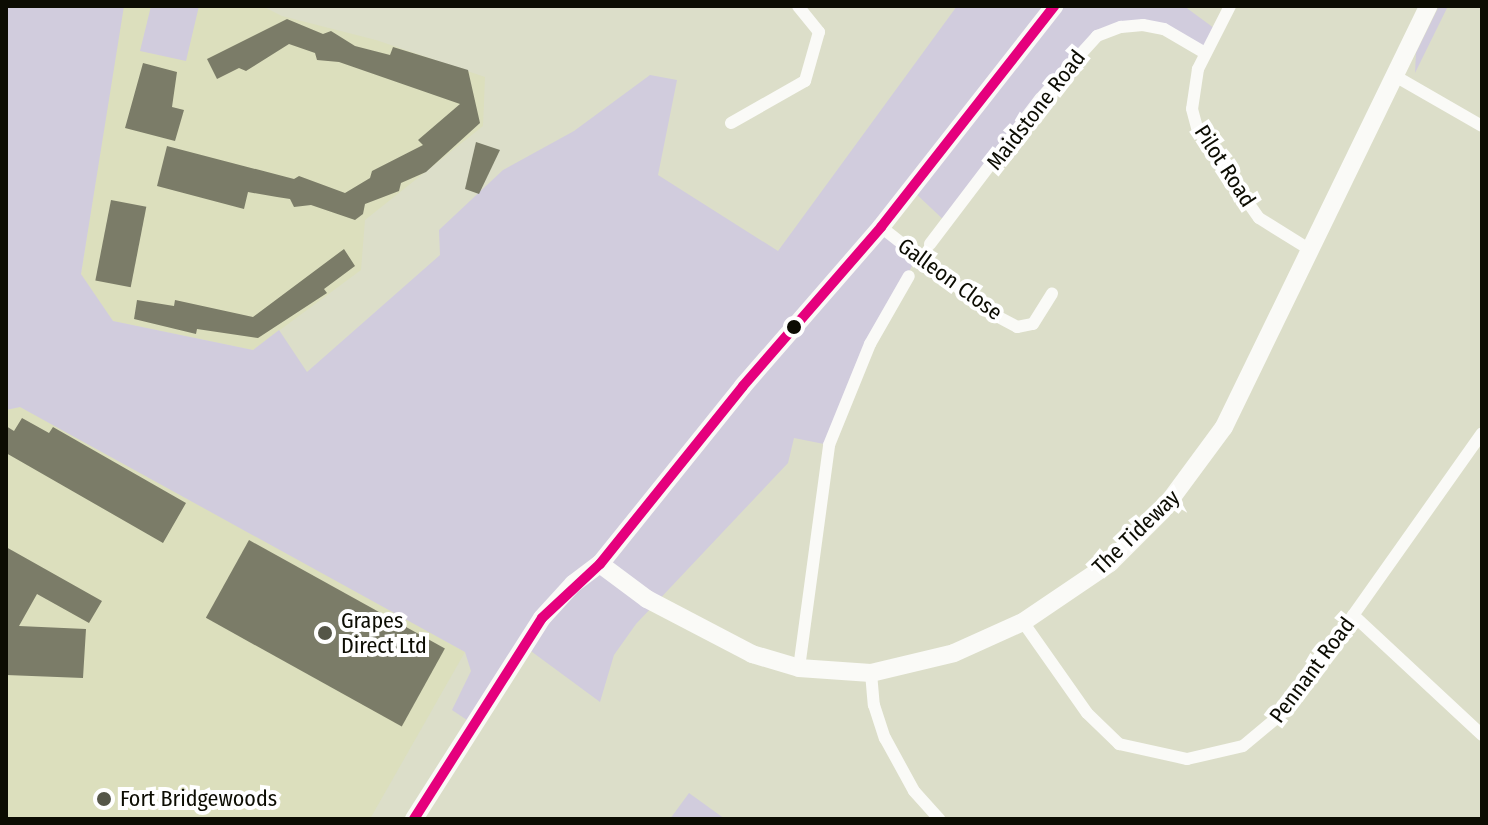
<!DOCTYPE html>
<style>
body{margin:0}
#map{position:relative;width:1488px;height:825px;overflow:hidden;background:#dcdec9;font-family:"Fira Sans Condensed",sans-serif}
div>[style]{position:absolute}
.built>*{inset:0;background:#dcdfbd}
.green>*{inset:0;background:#d1ccdd}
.building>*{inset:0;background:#7b7c68;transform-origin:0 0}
.street>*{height:12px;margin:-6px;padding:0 6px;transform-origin:6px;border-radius:6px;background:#fafaf7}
.secondary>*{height:18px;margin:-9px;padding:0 9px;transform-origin:9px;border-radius:9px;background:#fafaf7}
.bus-1>*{height:10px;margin:-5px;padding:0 5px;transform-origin:5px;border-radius:5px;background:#e5007d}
.dots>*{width:22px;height:22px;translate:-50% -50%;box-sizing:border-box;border:4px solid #fff;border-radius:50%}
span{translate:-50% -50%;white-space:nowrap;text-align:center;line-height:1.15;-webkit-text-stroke:8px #fff;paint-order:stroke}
.street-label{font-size:22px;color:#0c0c02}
.poi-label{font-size:22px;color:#0c0c02}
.left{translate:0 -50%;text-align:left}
.frame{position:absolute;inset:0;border:8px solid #0c0c02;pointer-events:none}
</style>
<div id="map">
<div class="built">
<i style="clip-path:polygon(123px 6px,262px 6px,282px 16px,376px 40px,485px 77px,483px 126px,365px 220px,361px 270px,253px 350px,113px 321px,81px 275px)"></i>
<i style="clip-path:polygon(20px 407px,99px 446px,465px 652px,370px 819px,6px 819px,6px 410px)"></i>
</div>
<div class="green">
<i style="clip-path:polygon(6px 6px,124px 6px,81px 274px,113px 321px,253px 350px,279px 330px,307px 372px,440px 255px,439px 230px,503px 170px,574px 131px,650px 75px,677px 80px,658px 175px,778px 251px,957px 6px,1184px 6px,1218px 31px,1205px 53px,1143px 25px,1097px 36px,948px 224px,912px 190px,881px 227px,916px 257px,829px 445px,794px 438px,788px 463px,636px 624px,614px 655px,600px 702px,524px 646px,473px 724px,452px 710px,471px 671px,465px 652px,20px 407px,6px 410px)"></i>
<i style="clip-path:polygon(151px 6px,199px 6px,186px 61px,140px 51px)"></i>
<i style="clip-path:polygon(1439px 6px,1448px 6px,1415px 73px,1416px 53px)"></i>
<i style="clip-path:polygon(689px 793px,725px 819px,670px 819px)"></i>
</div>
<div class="building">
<i style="clip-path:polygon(287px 19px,323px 34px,331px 31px,355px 46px,390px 55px,393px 47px,468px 70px,480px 123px,426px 172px,401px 183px,399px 191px,365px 204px,363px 214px,355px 220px,311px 205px,294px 207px,290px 199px,277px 197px,248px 192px,244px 209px,157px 186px,167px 146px,294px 179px,299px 176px,345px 193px,370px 178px,372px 171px,423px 145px,418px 140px,460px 104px,339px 62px,317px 60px,315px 53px,289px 44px,246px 71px,239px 68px,217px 79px,207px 59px)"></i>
<i style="clip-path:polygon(143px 63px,177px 72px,172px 107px,184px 110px,175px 141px,125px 128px)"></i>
<i style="clip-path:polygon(476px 142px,500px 150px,479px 194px,465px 189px)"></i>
<i style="left:111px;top:200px;width:36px;height:82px;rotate:11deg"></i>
<i style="clip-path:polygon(344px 249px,355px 266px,324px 289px,327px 293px,258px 338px,197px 329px,196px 334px,134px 319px,137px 300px,174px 306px,175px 300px,253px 317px)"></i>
<i style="clip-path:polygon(22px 418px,49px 433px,53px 427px,186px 503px,163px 543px,6px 453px,6px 426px,14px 431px)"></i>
<i style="left:249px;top:540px;width:224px;height:89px;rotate:29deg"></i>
<i style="clip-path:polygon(6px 547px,102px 601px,89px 623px,37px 594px,19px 626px,86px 629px,83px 678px,6px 675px)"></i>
</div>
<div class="street">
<i style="left:1230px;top:6px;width:71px;rotate:116.9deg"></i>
<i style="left:1198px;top:69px;width:40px;rotate:98.5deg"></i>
<i style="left:1192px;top:109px;width:23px;rotate:75deg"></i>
<i style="left:1198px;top:131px;width:106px;rotate:55deg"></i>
<i style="left:1259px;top:218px;width:62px;rotate:31.9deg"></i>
<i style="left:1395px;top:76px;width:100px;rotate:29.9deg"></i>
<i style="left:731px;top:123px;width:85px;rotate:-29.6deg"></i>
<i style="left:805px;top:81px;width:51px;rotate:-74.1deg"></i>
<i style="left:819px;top:32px;width:33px;rotate:-129deg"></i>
<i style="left:881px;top:227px;width:137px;rotate:38.2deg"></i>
<i style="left:989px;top:312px;width:32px;rotate:28deg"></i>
<i style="left:1017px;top:327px;width:16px;rotate:-11deg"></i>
<i style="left:1033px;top:324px;width:36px;rotate:-58deg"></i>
<i style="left:930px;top:244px;width:183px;rotate:-52.8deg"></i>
<i style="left:1041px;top:98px;width:84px;rotate:-47.9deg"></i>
<i style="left:1097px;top:36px;width:26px;rotate:-21deg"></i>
<i style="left:1121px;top:27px;width:22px;rotate:-5deg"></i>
<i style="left:1143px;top:25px;width:21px;rotate:11deg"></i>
<i style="left:1164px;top:29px;width:48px;rotate:30.3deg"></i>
<i style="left:1353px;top:615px;width:176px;rotate:42.9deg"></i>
<i style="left:1023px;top:622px;width:111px;rotate:54.9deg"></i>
<i style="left:1087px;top:713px;width:45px;rotate:44.1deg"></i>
<i style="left:1119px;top:744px;width:70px;rotate:12.4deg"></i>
<i style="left:1187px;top:759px;width:57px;rotate:-13.1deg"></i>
<i style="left:1243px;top:746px;width:56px;rotate:-39.9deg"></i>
<i style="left:1286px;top:710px;width:339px;rotate:-54.7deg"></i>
<i style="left:799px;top:668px;width:225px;rotate:-82.3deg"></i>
<i style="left:829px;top:445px;width:109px;rotate:-67.9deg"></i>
<i style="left:870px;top:344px;width:78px;rotate:-60.2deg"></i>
<i style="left:871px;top:673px;width:32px;rotate:85deg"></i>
<i style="left:874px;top:705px;width:35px;rotate:72deg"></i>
<i style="left:885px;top:738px;width:60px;rotate:61.3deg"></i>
<i style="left:914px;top:791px;width:38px;rotate:48deg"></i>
</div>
<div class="secondary">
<i style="left:600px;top:564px;width:59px;rotate:36.7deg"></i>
<i style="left:647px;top:599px;width:119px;rotate:27.6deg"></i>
<i style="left:752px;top:654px;width:49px;rotate:16.6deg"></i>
<i style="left:799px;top:668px;width:72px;rotate:4deg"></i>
<i style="left:871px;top:673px;width:85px;rotate:-13.5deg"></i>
<i style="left:954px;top:653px;width:76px;rotate:-24.2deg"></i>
<i style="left:1023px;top:622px;width:105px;rotate:-34.1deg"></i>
<i style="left:1110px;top:563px;width:74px;rotate:-45deg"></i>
<i style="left:1162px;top:511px;width:104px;rotate:-53.6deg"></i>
<i style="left:1224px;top:427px;width:468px;rotate:-64.1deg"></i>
<i style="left:414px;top:819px;width:238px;rotate:-57.5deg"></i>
<i style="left:542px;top:618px;width:46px;rotate:-47.6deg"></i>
<i style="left:573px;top:584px;width:34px;rotate:-37deg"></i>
<i style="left:600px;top:564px;width:228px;rotate:-51.2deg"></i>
<i style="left:743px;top:386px;width:211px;rotate:-49deg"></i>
<i style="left:881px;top:227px;width:281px;rotate:-51.9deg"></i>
</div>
<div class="bus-1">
<i style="left:414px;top:819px;width:238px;rotate:-57.5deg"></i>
<i style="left:542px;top:618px;width:79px;rotate:-43deg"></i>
<i style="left:600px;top:564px;width:228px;rotate:-51.2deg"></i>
<i style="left:743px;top:386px;width:211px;rotate:-49deg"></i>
<i style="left:881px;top:227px;width:281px;rotate:-51.9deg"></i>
</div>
<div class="dots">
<i style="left:794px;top:327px;background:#0c0c02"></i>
<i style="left:325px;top:633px;background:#555648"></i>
<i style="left:104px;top:799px;background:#555648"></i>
</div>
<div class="street-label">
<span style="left:1036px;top:110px;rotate:-52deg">Maidstone Road</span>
<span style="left:1225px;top:166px;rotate:57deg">Pilot Road</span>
<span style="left:950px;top:279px;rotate:36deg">Galleon Close</span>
<span style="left:1136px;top:532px;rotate:-44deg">The Tideway</span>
<span style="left:1312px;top:670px;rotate:-53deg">Pennant Road</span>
</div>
<div class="poi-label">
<span class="left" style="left:341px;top:633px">Grapes<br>Direct Ltd</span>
<span class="left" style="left:120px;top:799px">Fort Bridgewoods</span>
</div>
<div class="frame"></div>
</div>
